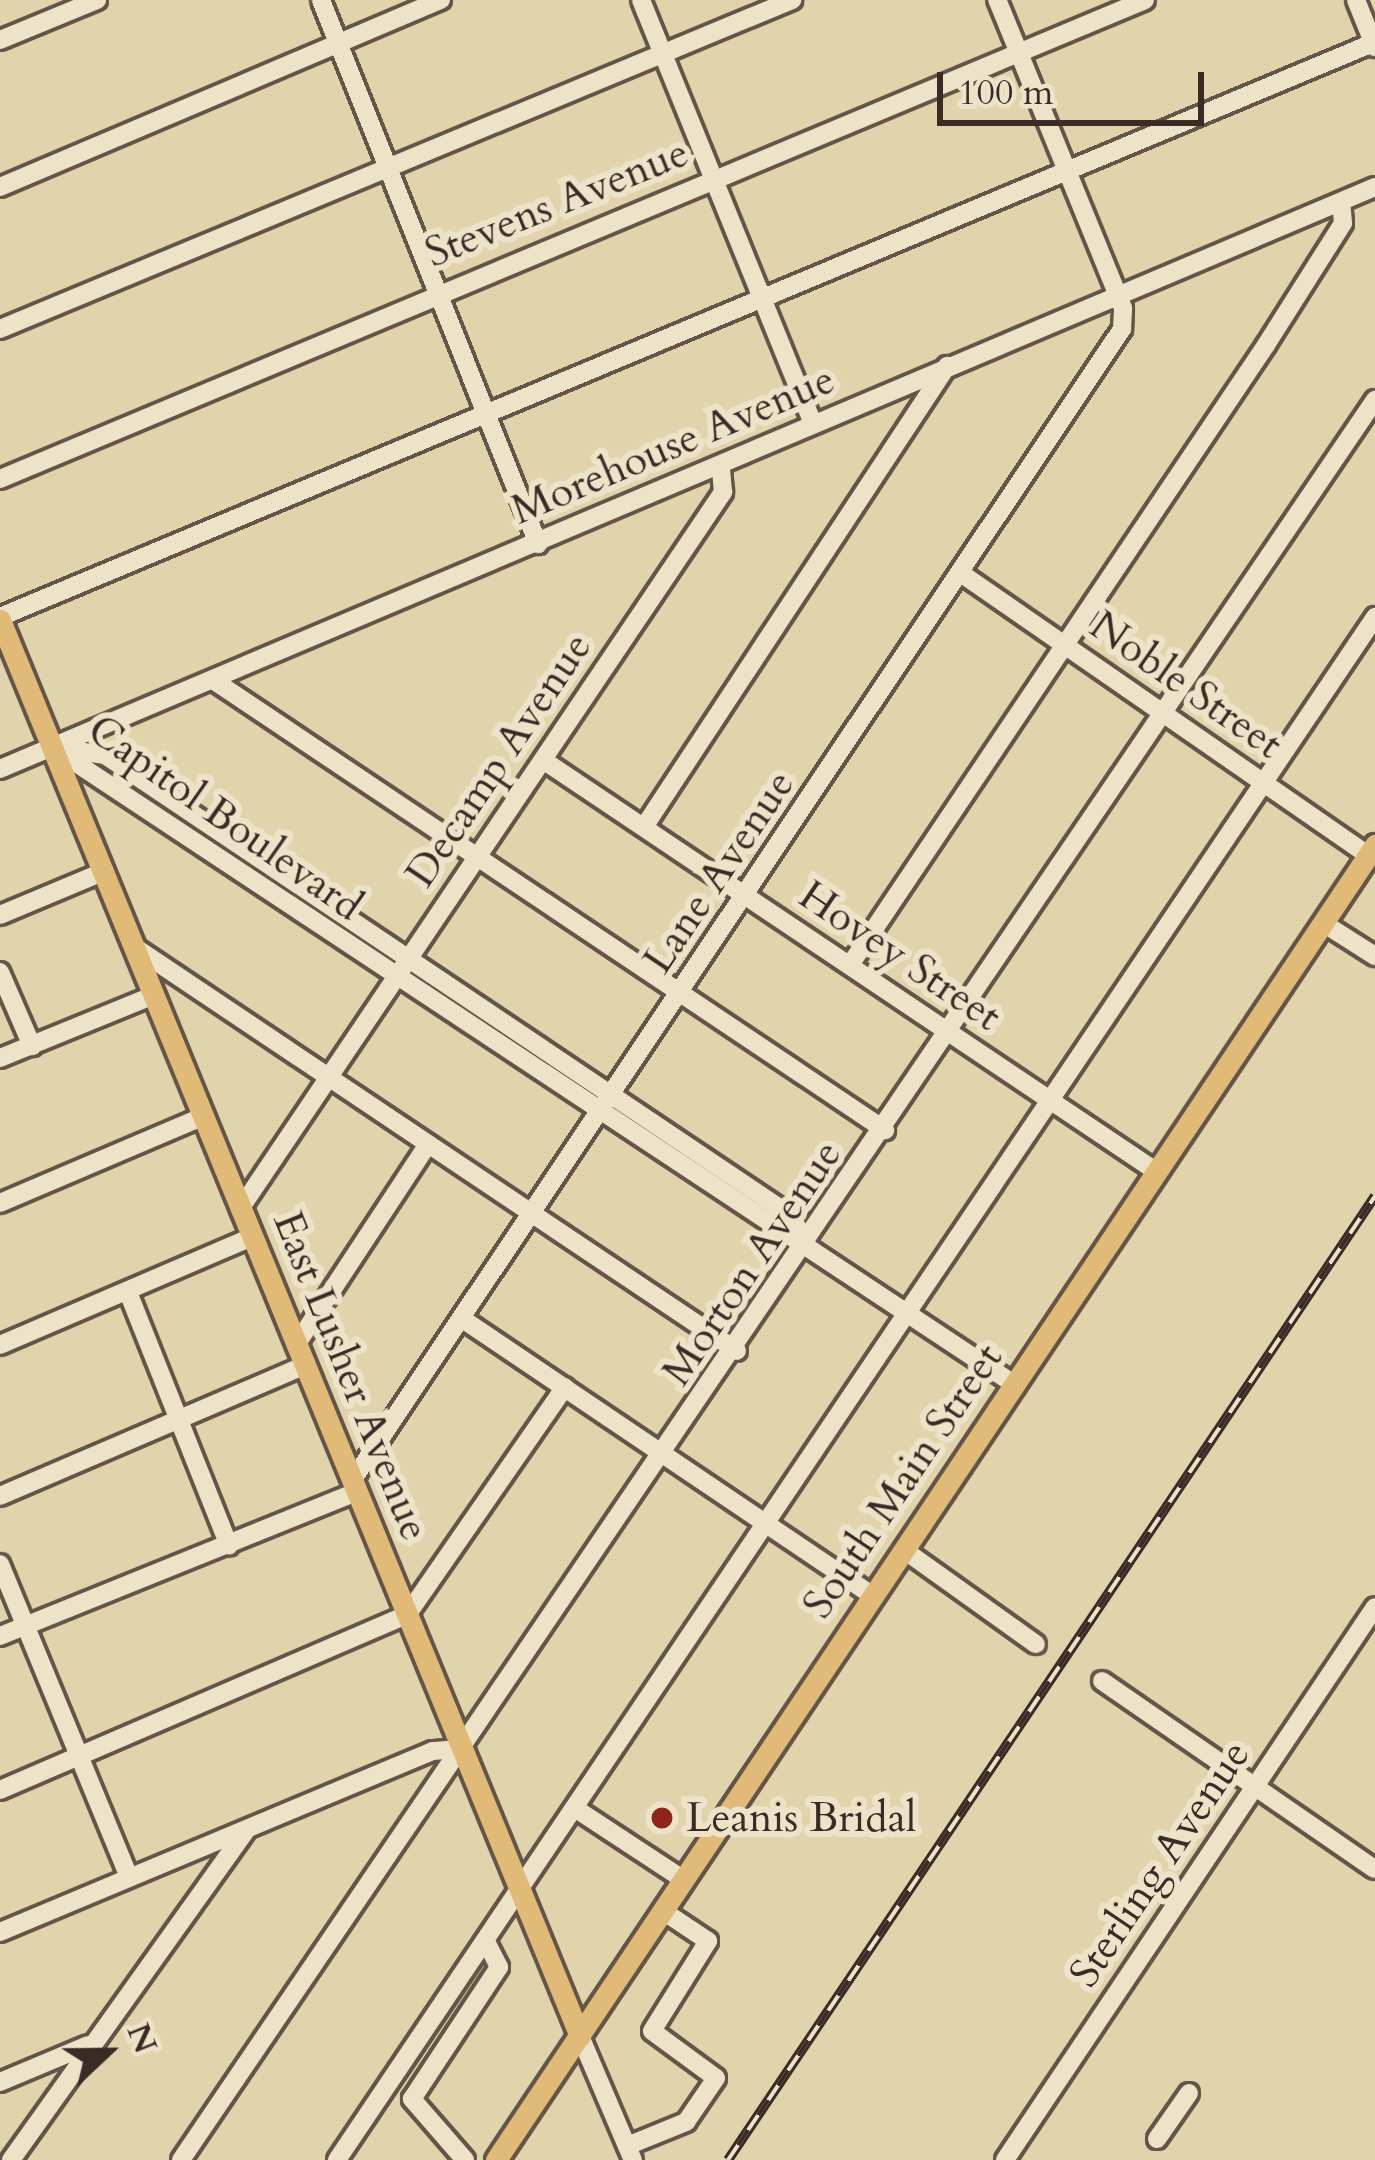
<!DOCTYPE html>
<style>
body{margin:0}
#map{position:relative;width:1375px;height:2160px;overflow:hidden;background:#e1d4ac;font-family:Cardo,serif}
div>[style]{position:absolute}
.roads{filter:drop-shadow(3px 0 #645548) drop-shadow(-3px 0 #645548) drop-shadow(0 3px #645548) drop-shadow(0 -3px #645548)}
.minor>*{height:18px;margin:-9px;padding:0 9px;transform-origin:9px;border-radius:9px;background:#ece3c9}
.major>*{height:21px;margin:-10.5px;padding:0 10.5px;transform-origin:10.5px;border-radius:10.5px;background:#e0ba76}
.rail>*{height:10px;margin-top:-5px;transform-origin:0;background:repeating-linear-gradient(90deg,#ece3c9 0 18px,#3a2b26 0 36px);box-sizing:border-box;border-block:3px solid #3a2b26}
.dots>*{width:33px;height:33px;translate:-50% -50%;box-sizing:border-box;border:6px solid #ece3c9;border-radius:50%}
span{translate:-50% -50%;white-space:nowrap;text-align:center;line-height:1.15;-webkit-text-stroke:12px #ece3c9;paint-order:stroke}
.street-label{font-size:42px;color:#3a2b26}
.poi-label{font-size:42px;color:#3a2b26}
.left{translate:0 -50%;text-align:left}
.north{position:absolute;left:48px;top:1992px;width:120px;height:120px;-webkit-text-stroke:9px #ece3c9;paint-order:stroke;rotate:68deg;font-size:33px;font-weight:700;line-height:48px;text-align:center;color:#3a2b26}
.north::after{content:'';display:block;margin:auto;width:42px;height:54px;background:#3a2b26;clip-path:polygon(50% 0,100% 100%,50% 72%,0 100%)}
.scale{position:absolute;left:937px;top:72px;width:267px;height:54px;box-sizing:border-box;border:6px solid #3a2b26;border-top:0;padding-left:15px;font-size:36px;line-height:42px;white-space:nowrap;color:#3a2b26;-webkit-text-stroke:9px #ece3c9;paint-order:stroke}
</style>
<div id="map">
<div class="roads">
<div class="minor">
<i style="left:321px;top:0;width:586px;rotate:68.25deg"></i>
<i style="left:641px;top:0;width:457px;rotate:67.9deg"></i>
<i style="left:1356px;top:0;width:51px;rotate:68deg"></i>
<i style="left:0;top:40px;width:105px;rotate:-22.4deg"></i>
<i style="left:0;top:187px;width:479px;rotate:-23deg"></i>
<i style="left:0;top:329px;width:858px;rotate:-22.56deg"></i>
<i style="left:0;top:479px;width:1241px;rotate:-22.7deg"></i>
<i style="left:962px;top:574px;width:494px;rotate:34.7deg"></i>
<i style="left:0;top:617px;width:1490px;rotate:-22.69deg"></i>
<i style="left:213px;top:680px;width:809px;rotate:33.81deg"></i>
<i style="left:52px;top:747px;width:1155px;rotate:33.52deg"></i>
<i style="left:57px;top:748px;width:49px;rotate:8.3deg"></i>
<i style="left:105px;top:755px;width:825px;rotate:33.88deg"></i>
<i style="left:790px;top:1215px;width:34px;rotate:60deg"></i>
<i style="left:543px;top:760px;width:739px;rotate:33.86deg"></i>
<i style="left:0;top:769px;width:1493px;rotate:-22.94deg"></i>
<i style="left:644px;top:827px;width:552px;rotate:-56.68deg"></i>
<i style="left:0;top:915px;width:112px;rotate:-22.7deg"></i>
<i style="left:1323px;top:923px;width:62px;rotate:32.4deg"></i>
<i style="left:133px;top:946px;width:727px;rotate:33.84deg"></i>
<i style="left:850px;top:965px;width:747px;rotate:-56.14deg"></i>
<i style="left:1266px;top:345px;width:144px;rotate:-57.7deg"></i>
<i style="left:1343px;top:223px;width:21px;rotate:-95deg"></i>
<i style="left:0;top:972px;width:81px;rotate:66.6deg"></i>
<i style="left:0;top:1058px;width:164px;rotate:-22.2deg"></i>
<i style="left:0;top:1203px;width:220px;rotate:-23.1deg"></i>
<i style="left:240px;top:1209px;width:865px;rotate:-56.03deg"></i>
<i style="left:723px;top:492px;width:25px;rotate:-95deg"></i>
<i style="left:128px;top:1292px;width:273px;rotate:68.3deg"></i>
<i style="left:464px;top:1320px;width:493px;rotate:34deg"></i>
<i style="left:0;top:1345px;width:274px;rotate:-23.2deg"></i>
<i style="left:296px;top:1345px;width:240px;rotate:-56.7deg"></i>
<i style="left:352px;top:1481px;width:1386px;rotate:-56.24deg"></i>
<i style="left:1122px;top:329px;width:21px;rotate:-87deg"></i>
<i style="left:1123px;top:308px;width:333px;rotate:-112.2deg"></i>
<i style="left:0;top:1496px;width:331px;rotate:-23.2deg"></i>
<i style="left:904px;top:1550px;width:162px;rotate:35.5deg"></i>
<i style="left:0;top:1564px;width:339px;rotate:67.6deg"></i>
<i style="left:0;top:1636px;width:384px;rotate:-22deg"></i>
<i style="left:1102px;top:1681px;width:331px;rotate:34.6deg"></i>
<i style="left:0;top:1790px;width:443px;rotate:-23.3deg"></i>
<i style="left:407px;top:1615px;width:277px;rotate:-55.3deg"></i>
<i style="left:576px;top:1809px;width:129px;rotate:33.3deg"></i>
<i style="left:0;top:1932px;width:469px;rotate:-22.7deg"></i>
<i style="left:433px;top:1751px;width:29px;rotate:-4deg"></i>
<i style="left:580px;top:2036px;width:135px;rotate:66.9deg"></i>
<i style="left:0;top:2082px;width:95px;rotate:-22.8deg"></i>
<i style="left:1157px;top:2139px;width:56px;rotate:-55.2deg"></i>
<i style="left:627px;top:2146px;width:64px;rotate:-22.1deg"></i>
<i style="left:686px;top:2122px;width:53px;rotate:-55.7deg"></i>
<i style="left:716px;top:2078px;width:79px;rotate:-143.7deg"></i>
<i style="left:652px;top:2031px;width:106px;rotate:-58.1deg"></i>
<i style="left:708px;top:1941px;width:54px;rotate:-146.3deg"></i>
<i style="left:11px;top:2160px;width:404px;rotate:-54.5deg"></i>
<i style="left:181px;top:2160px;width:2127px;rotate:-55.85deg"></i>
<i style="left:337px;top:2160px;width:1860px;rotate:-56.07deg"></i>
<i style="left:465px;top:2160px;width:81px;rotate:-131deg"></i>
<i style="left:412px;top:2099px;width:158px;rotate:-56.6deg"></i>
<i style="left:499px;top:1967px;width:28px;rotate:-117deg"></i>
<i style="left:1005px;top:2160px;width:665px;rotate:-56.21deg"></i>
</div>
<div class="major">
<i style="left:0;top:620px;width:1530px;rotate:67.73deg"></i>
<i style="left:496px;top:2160px;width:1582px;rotate:-56.24deg"></i>
</div>
</div>
<div class="rail">
<i style="left:728px;top:2160px;width:1161px;rotate:-56.13deg"></i>
</div>
<div class="dots">
<i style="left:662px;top:1818px;background:#8f2418"></i>
</div>
<div class="street-label">
<span style="left:557px;top:203px;rotate:-22deg">Stevens Avenue</span>
<span style="left:673px;top:445px;rotate:-23deg">Morehouse Avenue</span>
<span style="left:1186px;top:685px;rotate:35deg">Noble Street</span>
<span style="left:499px;top:760px;rotate:-56deg">Decamp Avenue</span>
<span style="left:225px;top:818px;rotate:35deg">Capitol Boulevard</span>
<span style="left:719px;top:872px;rotate:-56deg">Lane Avenue</span>
<span style="left:900px;top:956px;rotate:34deg">Hovey Street</span>
<span style="left:752px;top:1263px;rotate:-56deg">Morton Avenue</span>
<span style="left:351px;top:1376px;rotate:68deg">East Lusher Avenue</span>
<span style="left:903px;top:1481px;rotate:-56deg">South Main Street</span>
<span style="left:1160px;top:1864px;rotate:-56deg">Sterling Avenue</span>
</div>
<div class="poi-label">
<span class="left" style="left:686px;top:1818px">Leanis Bridal</span>
</div>
<div class="north">N</div>
<div class="scale">100 m</div>
</div>
